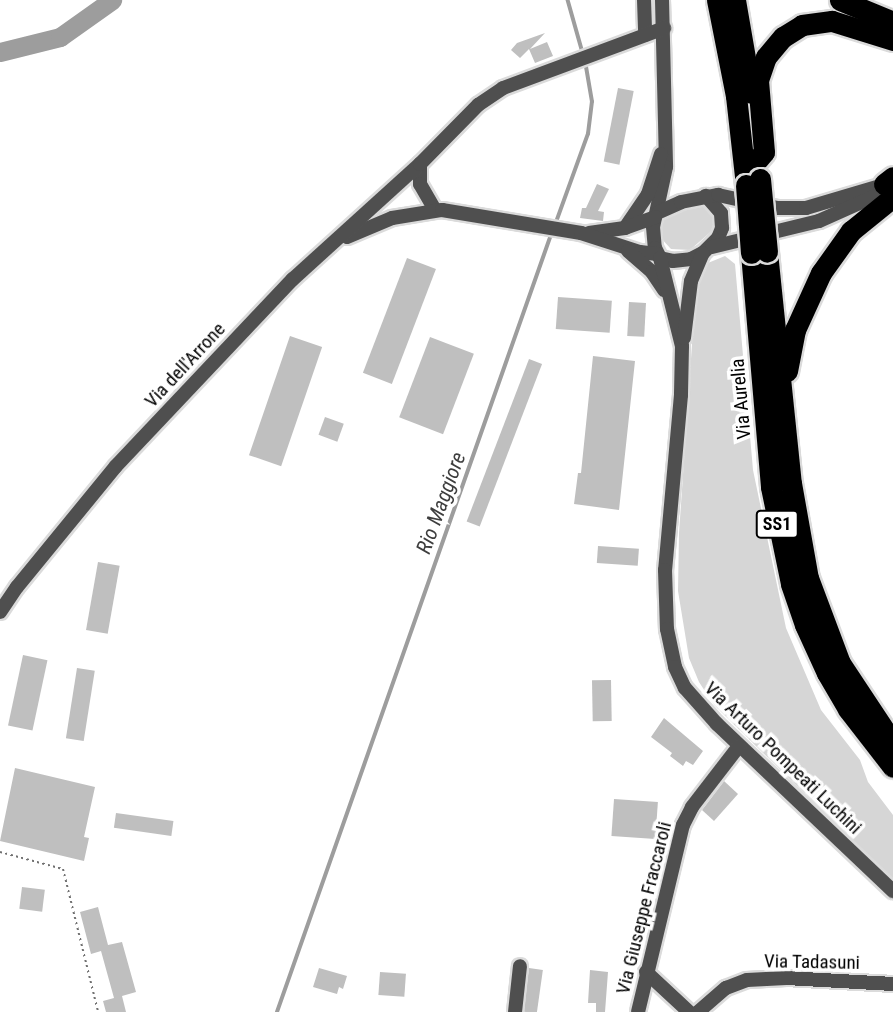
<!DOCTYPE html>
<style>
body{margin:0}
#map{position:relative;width:893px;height:1012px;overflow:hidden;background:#fff;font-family:"Roboto Condensed",sans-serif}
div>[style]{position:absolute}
.green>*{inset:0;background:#d6d6d6}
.stream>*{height:3.5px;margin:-1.75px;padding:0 1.75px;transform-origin:1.75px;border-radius:1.75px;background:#9d9d9d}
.river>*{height:19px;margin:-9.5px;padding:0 9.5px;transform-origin:9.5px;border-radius:9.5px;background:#9d9d9d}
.building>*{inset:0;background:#bfbfbf;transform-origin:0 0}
.path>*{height:2px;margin-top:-1px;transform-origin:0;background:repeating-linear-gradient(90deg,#717171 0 2px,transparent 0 5.5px)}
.roads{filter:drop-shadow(2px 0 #dbdbdb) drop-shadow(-2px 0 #dbdbdb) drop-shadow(0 2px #dbdbdb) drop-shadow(0 -2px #dbdbdb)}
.minor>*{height:14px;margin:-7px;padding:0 7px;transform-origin:7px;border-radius:7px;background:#4f4f4f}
.highway>*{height:21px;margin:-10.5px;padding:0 10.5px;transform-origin:10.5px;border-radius:10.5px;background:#000}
.bridges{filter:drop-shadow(2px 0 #dbdbdb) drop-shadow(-2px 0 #dbdbdb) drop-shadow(0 2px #dbdbdb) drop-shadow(0 -2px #dbdbdb)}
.highway-bridge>*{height:21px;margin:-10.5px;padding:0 10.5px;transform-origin:10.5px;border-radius:10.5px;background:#000}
span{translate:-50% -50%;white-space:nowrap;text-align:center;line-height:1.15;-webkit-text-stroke:7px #fff;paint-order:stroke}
.shield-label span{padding:2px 5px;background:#fff;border:2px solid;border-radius:5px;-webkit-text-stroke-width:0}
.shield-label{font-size:18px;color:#000;font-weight:700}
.street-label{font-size:19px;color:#000}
.water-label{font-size:21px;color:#3e3e3e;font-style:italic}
</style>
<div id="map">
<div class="green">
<i style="clip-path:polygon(692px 203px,704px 203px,715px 214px,714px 229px,690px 250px,671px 249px,659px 236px,662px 221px)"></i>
<i style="clip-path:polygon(725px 256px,735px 264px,753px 470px,786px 628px,821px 710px,860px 760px,868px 782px,893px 815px,893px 880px,714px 705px,699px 682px,689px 658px,678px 591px,679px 533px,696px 286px,703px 265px)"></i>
</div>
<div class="stream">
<i style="left:568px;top:0;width:55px;rotate:74.2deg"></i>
<i style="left:555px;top:225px;width:97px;rotate:-70.1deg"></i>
<i style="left:588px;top:134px;width:32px;rotate:-83deg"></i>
<i style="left:592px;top:102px;width:42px;rotate:-99.7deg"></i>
<i style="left:277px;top:1012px;width:827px;rotate:-70.58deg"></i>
</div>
<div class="river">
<i style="left:0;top:52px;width:62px;rotate:-14deg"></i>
<i style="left:60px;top:37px;width:64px;rotate:-35.4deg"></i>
</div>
<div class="building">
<i style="clip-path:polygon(545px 33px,530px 49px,547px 42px,553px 56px,535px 63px,529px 49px,520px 58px,511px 50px,517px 43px)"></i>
<i style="left:618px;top:88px;width:16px;height:75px;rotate:11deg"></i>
<i style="clip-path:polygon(597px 184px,609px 189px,598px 211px,604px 212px,603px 221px,580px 218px,582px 208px,586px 208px)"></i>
<i style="left:407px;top:258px;width:31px;height:123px;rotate:21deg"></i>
<i style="left:558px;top:297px;width:54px;height:32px;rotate:4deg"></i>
<i style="left:629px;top:302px;width:17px;height:34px;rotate:3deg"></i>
<i style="left:290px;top:336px;width:34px;height:126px;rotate:19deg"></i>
<i style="left:430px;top:337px;width:47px;height:86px;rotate:21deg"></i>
<i style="clip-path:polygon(593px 356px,635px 361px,619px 510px,574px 504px,578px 473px,581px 473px)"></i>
<i style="left:529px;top:359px;width:14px;height:174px;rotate:21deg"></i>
<i style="left:325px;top:417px;width:20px;height:19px;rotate:20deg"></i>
<i style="left:598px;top:546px;width:41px;height:17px;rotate:4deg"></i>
<i style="left:98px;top:562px;width:22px;height:69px;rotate:10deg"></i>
<i style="left:23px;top:655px;width:25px;height:72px;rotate:12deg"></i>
<i style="left:77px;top:668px;width:18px;height:71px;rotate:9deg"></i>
<i style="left:611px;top:680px;width:41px;height:19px;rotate:89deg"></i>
<i style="clip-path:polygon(664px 718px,703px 751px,693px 765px,686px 761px,683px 766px,670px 756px,672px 753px,651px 737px)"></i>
<i style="clip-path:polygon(15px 768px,95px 787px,84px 837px,89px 838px,84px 861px,0 841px)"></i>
<i style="clip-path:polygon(724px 781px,738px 794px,714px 821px,702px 810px)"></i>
<i style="left:614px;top:799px;width:44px;height:37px;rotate:4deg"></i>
<i style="left:116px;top:813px;width:58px;height:15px;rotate:8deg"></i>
<i style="left:22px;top:887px;width:23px;height:22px;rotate:7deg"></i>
<i style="clip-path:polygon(98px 907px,108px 945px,122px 942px,136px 992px,122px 996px,126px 1012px,106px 1012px,103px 1001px,114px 998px,101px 951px,91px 954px,80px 912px)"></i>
<i style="clip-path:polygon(319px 968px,347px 976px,343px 989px,339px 987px,337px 994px,313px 987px)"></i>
<i style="left:529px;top:968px;width:14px;height:44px;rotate:8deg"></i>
<i style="clip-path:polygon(590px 970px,608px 972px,605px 1012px,596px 1012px,596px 1003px,588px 1003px)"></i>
<i style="left:380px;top:972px;width:26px;height:23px;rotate:4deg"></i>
</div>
<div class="path">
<i style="left:0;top:852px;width:65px;rotate:15.1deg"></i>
<i style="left:63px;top:869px;width:147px;rotate:76.2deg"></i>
</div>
<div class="roads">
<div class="minor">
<i style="left:644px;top:0;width:35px;rotate:88deg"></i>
<i style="left:662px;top:0;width:167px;rotate:88.6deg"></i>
<i style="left:666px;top:167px;width:61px;rotate:102.2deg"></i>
<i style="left:653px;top:227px;width:21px;rotate:85deg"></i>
<i style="left:655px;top:248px;width:11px;rotate:63deg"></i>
<i style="left:660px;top:258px;width:13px;rotate:13deg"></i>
<i style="left:673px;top:261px;width:18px;rotate:-6deg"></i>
<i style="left:691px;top:259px;width:13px;rotate:-27deg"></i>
<i style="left:703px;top:253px;width:21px;rotate:-45deg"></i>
<i style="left:718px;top:238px;width:11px;rotate:-68deg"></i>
<i style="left:722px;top:228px;width:15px;rotate:-94deg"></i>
<i style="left:721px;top:213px;width:23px;rotate:-131deg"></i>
<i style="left:420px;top:164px;width:20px;rotate:90deg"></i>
<i style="left:420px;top:184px;width:30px;rotate:60deg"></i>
<i style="left:659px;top:212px;width:24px;rotate:-24deg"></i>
<i style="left:681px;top:202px;width:38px;rotate:-11deg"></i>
<i style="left:718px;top:195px;width:60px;rotate:12.4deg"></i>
<i style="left:777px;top:208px;width:29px"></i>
<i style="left:806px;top:208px;width:88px;rotate:-16.6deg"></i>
<i style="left:625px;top:228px;width:41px;rotate:-55.9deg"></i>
<i style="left:648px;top:194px;width:42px;rotate:-72deg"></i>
<i style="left:589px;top:233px;width:36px;rotate:-8deg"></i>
<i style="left:625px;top:228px;width:32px;rotate:-20deg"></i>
<i style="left:347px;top:237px;width:49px;rotate:-22.9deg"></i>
<i style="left:392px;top:218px;width:51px;rotate:-9.1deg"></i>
<i style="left:442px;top:210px;width:141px;rotate:9.4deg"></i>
<i style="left:581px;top:233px;width:62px;rotate:17.9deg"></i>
<i style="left:640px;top:252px;width:17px;rotate:7deg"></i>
<i style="left:712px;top:247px;width:110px;rotate:-13.7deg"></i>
<i style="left:819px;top:221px;width:79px;rotate:-24deg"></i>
<i style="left:628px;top:251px;width:32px;rotate:41deg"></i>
<i style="left:652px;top:272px;width:22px;rotate:56deg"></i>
<i style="left:660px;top:258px;width:91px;rotate:76deg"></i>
<i style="left:682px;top:346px;width:49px;rotate:91.2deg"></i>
<i style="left:681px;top:395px;width:176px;rotate:95.2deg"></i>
<i style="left:665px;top:570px;width:59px;rotate:88.1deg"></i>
<i style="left:667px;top:629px;width:39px;rotate:78deg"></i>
<i style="left:675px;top:667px;width:23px;rotate:65deg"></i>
<i style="left:685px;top:688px;width:48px;rotate:48.4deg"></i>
<i style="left:717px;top:724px;width:243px;rotate:43.5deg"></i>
<i style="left:684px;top:338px;width:57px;rotate:-83deg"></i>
<i style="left:691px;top:281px;width:30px;rotate:-67deg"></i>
<i style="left:0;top:612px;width:30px;rotate:-56deg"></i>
<i style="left:17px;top:587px;width:156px;rotate:-50.7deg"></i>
<i style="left:116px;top:466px;width:257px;rotate:-46.6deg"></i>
<i style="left:293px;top:279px;width:171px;rotate:-42.2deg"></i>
<i style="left:420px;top:164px;width:83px;rotate:-45.5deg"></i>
<i style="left:478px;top:105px;width:30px;rotate:-34deg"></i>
<i style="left:503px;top:88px;width:172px;rotate:-20.4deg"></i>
<i style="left:646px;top:972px;width:59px;rotate:42.9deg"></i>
<i style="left:515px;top:1012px;width:46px;rotate:-83.8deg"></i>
<i style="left:638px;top:1012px;width:192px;rotate:-76.5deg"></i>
<i style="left:683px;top:825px;width:20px;rotate:-63deg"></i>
<i style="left:692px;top:807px;width:77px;rotate:-52.4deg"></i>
<i style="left:698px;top:1012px;width:37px;rotate:-41deg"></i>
<i style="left:726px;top:988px;width:22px;rotate:-21deg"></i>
<i style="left:747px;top:980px;width:39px;rotate:-3deg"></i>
<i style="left:786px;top:978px;width:107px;rotate:3.2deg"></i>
</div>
<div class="highway">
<i style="left:717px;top:0;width:98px;rotate:78.8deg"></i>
<i style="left:736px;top:96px;width:90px;rotate:83.6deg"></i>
<i style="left:735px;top:0;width:94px;rotate:80.2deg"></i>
<i style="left:840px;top:0;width:57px;rotate:22.5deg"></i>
<i style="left:758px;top:159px;width:9px;rotate:-49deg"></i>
<i style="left:764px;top:152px;width:72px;rotate:-94.8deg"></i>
<i style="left:758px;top:80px;width:24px;rotate:-71deg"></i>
<i style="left:766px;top:57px;width:26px;rotate:-50deg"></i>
<i style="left:783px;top:37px;width:22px;rotate:-32deg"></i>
<i style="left:802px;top:25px;width:30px;rotate:-8deg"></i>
<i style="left:832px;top:21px;width:64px;rotate:17.3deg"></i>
<i style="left:884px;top:184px;width:11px;rotate:-38deg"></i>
<i style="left:767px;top:252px;width:232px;rotate:84.1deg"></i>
<i style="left:791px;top:483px;width:97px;rotate:79.9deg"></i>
<i style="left:808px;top:578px;width:91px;rotate:69.4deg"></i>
<i style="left:840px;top:663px;width:96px;rotate:56.5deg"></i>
<i style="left:751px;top:253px;width:235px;rotate:85.1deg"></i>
<i style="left:771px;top:487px;width:99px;rotate:78.3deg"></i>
<i style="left:791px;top:584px;width:43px;rotate:71.1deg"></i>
<i style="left:805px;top:625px;width:53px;rotate:65.4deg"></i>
<i style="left:827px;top:673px;width:42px;rotate:59.7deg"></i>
<i style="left:848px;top:709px;width:73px;rotate:52.2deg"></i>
<i style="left:787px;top:371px;width:42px;rotate:-79deg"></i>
<i style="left:795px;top:330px;width:63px;rotate:-65.5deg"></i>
<i style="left:821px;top:273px;width:52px;rotate:-54.5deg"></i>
<i style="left:851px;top:231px;width:54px;rotate:-39deg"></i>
</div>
</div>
<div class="bridges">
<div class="highway-bridge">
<i style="left:760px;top:179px;width:73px;rotate:84.5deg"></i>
<i style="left:746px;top:185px;width:68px;rotate:85.8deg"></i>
</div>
</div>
<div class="shield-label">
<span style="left:777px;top:524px">SS1</span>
</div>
<div class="street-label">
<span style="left:185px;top:365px;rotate:-47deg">Via dell'Arrone</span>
<span style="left:741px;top:399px;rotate:-95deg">Via Aurelia</span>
<span style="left:783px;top:758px;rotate:44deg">Via Arturo Pompeati Luchini</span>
<span style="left:644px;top:908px;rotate:-76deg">Via Giuseppe Fraccaroli</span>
<span style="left:812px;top:962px;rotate:1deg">Via Tadasuni</span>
</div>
<div class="water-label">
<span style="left:441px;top:503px;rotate:-70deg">Rio Maggiore</span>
</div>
</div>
